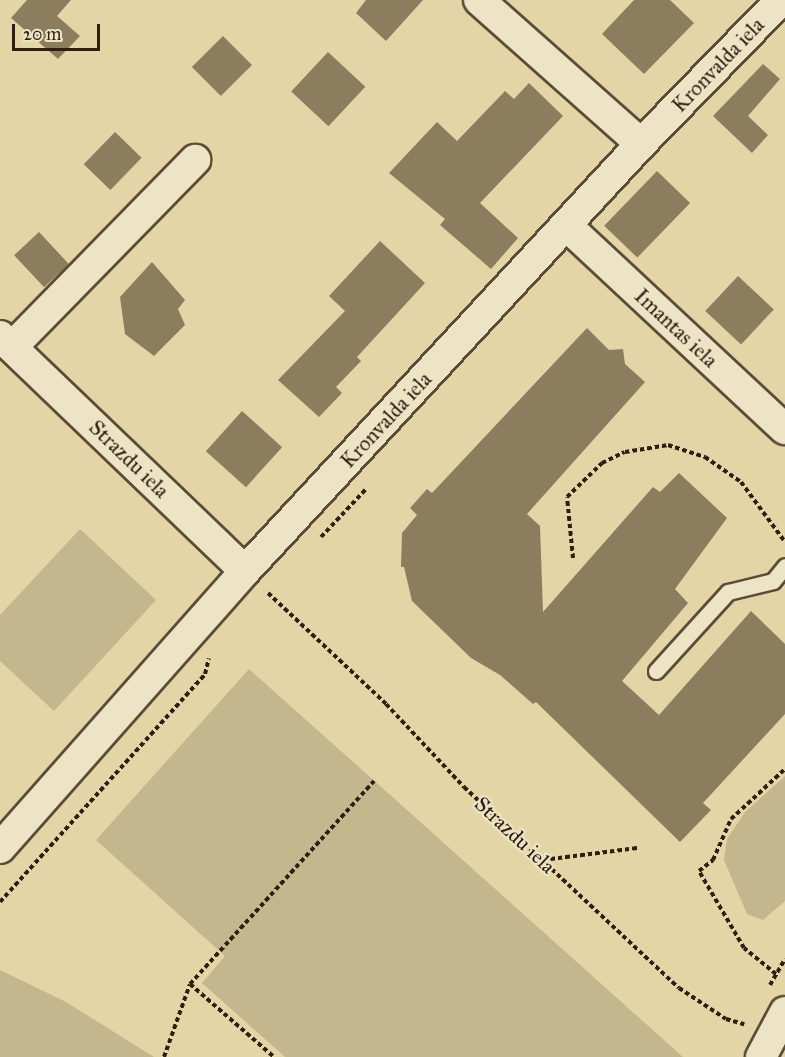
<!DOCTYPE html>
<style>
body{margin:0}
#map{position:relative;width:785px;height:1057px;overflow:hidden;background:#e3d5a6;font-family:"IM FELL Great Primer",serif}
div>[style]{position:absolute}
.green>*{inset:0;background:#c4b68d}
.building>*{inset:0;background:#8d7d5f;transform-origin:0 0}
.path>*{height:4px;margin-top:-2px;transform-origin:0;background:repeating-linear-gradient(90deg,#2f1e12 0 4.5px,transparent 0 7.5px)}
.roads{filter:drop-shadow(2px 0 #5c4c37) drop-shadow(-2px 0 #5c4c37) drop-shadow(0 2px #5c4c37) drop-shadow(0 -2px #5c4c37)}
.lane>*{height:15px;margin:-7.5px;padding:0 7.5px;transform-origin:7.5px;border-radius:7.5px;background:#ede4c5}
.street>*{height:30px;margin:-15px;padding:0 15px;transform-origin:15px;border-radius:15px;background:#ede4c5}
span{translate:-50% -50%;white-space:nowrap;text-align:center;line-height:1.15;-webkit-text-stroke:4.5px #ede4c5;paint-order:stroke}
.street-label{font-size:21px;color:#2f1e12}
.scale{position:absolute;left:12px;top:24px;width:88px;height:27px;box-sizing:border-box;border:3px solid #2f1e12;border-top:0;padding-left:8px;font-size:18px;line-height:21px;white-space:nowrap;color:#2f1e12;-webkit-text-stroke:4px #ede4c5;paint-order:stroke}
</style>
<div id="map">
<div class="green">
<i style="clip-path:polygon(80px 529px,156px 600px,54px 711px,0 661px,0 615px)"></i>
<i style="clip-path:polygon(249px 669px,379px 785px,683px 1057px,285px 1057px,202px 983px,225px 956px,96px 840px)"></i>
<i style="clip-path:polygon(785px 776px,785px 901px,763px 920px,747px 914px,724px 860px,727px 839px,745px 812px)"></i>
<i style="clip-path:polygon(0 970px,66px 1002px,154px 1057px,0 1057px)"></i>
</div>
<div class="building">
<i style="clip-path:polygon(27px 0,71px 0,57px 16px,80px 36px,58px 59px,11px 18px)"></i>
<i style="clip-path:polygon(366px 0,423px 0,386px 41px,356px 13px)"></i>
<i style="clip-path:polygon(634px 0,670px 0,694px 23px,644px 74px,602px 34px)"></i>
<i style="left:223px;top:36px;width:41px;height:44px;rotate:45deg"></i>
<i style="left:328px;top:52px;width:51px;height:54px;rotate:43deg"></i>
<i style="clip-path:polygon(763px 64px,780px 79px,748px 116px,768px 135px,752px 153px,713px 116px)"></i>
<i style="clip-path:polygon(529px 83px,563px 116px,480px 203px,518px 238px,491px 269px,440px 225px,445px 219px,389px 173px,437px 122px,457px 141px,505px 91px,514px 99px)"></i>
<i style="left:115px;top:132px;width:37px;height:45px;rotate:44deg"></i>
<i style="left:657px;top:171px;width:46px;height:76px;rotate:44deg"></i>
<i style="left:39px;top:232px;width:44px;height:34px;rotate:47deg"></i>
<i style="clip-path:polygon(380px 241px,425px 283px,357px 357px,361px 361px,336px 387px,342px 393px,319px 417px,278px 380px,345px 311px,329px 296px)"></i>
<i style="clip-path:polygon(152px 262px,185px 300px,178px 309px,185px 325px,154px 356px,125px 334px,120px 297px)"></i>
<i style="left:738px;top:276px;width:49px;height:48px;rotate:43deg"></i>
<i style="clip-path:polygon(587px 328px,609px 350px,623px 349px,625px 364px,645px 382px,527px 514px,540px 526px,543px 612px,653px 487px,660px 492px,679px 473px,727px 518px,675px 589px,688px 603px,622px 681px,659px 715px,751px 611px,785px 644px,785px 714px,703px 803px,711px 810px,680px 842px,536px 702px,533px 704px,500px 675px,471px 658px,412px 601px,404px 567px,401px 567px,402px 533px,417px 515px,410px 508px,427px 489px,432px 493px)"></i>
<i style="left:242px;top:411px;width:54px;height:54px;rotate:42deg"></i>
</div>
<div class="path">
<i style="left:321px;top:537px;width:67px;rotate:-46.8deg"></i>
<i style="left:573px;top:558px;width:61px;rotate:-95.6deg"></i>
<i style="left:567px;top:497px;width:49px;rotate:-44.2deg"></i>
<i style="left:602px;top:463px;width:25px;rotate:-26deg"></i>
<i style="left:625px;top:452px;width:44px;rotate:-9.2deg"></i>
<i style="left:668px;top:445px;width:39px;rotate:18deg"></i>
<i style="left:705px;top:457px;width:44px;rotate:34.8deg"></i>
<i style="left:741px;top:482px;width:74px;rotate:53.7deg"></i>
<i style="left:268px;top:593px;width:162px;rotate:43.2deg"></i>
<i style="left:386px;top:704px;width:114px;rotate:46.8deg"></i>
<i style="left:464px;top:787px;width:294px;rotate:43.1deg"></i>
<i style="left:679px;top:988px;width:56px;rotate:33.4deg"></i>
<i style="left:726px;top:1019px;width:19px;rotate:16deg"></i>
<i style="left:543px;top:860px;width:95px;rotate:-7.3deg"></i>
<i style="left:0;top:902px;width:307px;rotate:-48deg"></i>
<i style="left:205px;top:674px;width:16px;rotate:-76deg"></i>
<i style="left:776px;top:974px;width:41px;rotate:-140.9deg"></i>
<i style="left:744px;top:948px;width:89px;rotate:-120.3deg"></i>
<i style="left:699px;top:871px;width:18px;rotate:-38deg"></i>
<i style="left:713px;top:860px;width:45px;rotate:-66.3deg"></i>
<i style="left:731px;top:819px;width:74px;rotate:-42.8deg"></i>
<i style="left:190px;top:984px;width:111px;rotate:41deg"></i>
<i style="left:770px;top:985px;width:30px;rotate:-60deg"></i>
<i style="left:164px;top:1057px;width:77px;rotate:-70.4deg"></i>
<i style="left:190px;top:984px;width:274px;rotate:-47.8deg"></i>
</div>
<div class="roads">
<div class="lane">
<i style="left:656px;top:671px;width:107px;rotate:-47.7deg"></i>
<i style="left:728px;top:592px;width:46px;rotate:-13.7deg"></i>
<i style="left:773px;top:581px;width:19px;rotate:-51deg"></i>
</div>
<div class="street">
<i style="left:479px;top:0;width:217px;rotate:41.6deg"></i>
<i style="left:567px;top:226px;width:298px;rotate:43deg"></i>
<i style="left:0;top:336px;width:339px;rotate:43.8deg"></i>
<i style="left:12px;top:347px;width:262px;rotate:-45.6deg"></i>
<i style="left:0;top:848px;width:370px;rotate:-48.5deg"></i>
<i style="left:245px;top:571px;width:582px;rotate:-47.16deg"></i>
<i style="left:641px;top:144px;width:201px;rotate:-45.8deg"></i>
<i style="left:761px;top:1057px;width:51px;rotate:-61.9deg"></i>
</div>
</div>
<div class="street-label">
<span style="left:718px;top:65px;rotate:-46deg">Kronvalda iela</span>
<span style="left:676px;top:328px;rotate:43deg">Imantas iela</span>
<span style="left:386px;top:420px;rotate:-47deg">Kronvalda iela</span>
<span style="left:129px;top:459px;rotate:44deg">Strazdu iela</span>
<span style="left:515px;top:835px;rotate:43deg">Strazdu iela</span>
</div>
<div class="scale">20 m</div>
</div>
